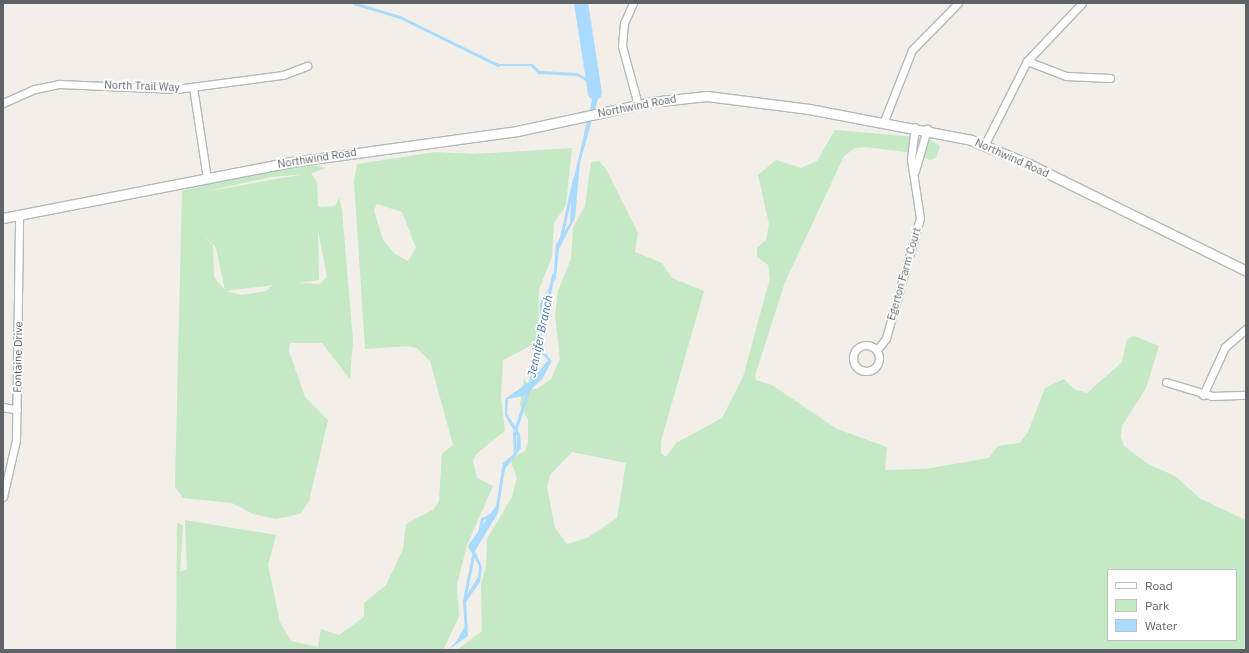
<!DOCTYPE html>
<style>
body{margin:0}
#map{position:relative;width:1249px;height:653px;overflow:hidden;background:#f1efe8;font-family:"IBM Plex Sans",sans-serif}
div>[style]{position:absolute}
.green>*{inset:0;background:#c5e8c5}
.water>*{inset:0;background:#aadaff}
.stream>*{height:2.5px;margin:-1.25px;padding:0 1.25px;transform-origin:1.25px;border-radius:1.25px;background:#aadaff}
.river>*{height:14px;margin:-7px;padding:0 7px;transform-origin:7px;border-radius:7px;background:#aadaff}
.roads{filter:drop-shadow(1px 0 #b5b8bc) drop-shadow(-1px 0 #b5b8bc) drop-shadow(0 1px #b5b8bc) drop-shadow(0 -1px #b5b8bc)}
.street>*{height:7px;margin:-3.5px;padding:0 3.5px;transform-origin:3.5px;border-radius:3.5px;background:#fff}
.street>.ring{margin:-3.5px;padding:0;box-sizing:content-box;background:none;border:7px solid #fff;border-radius:50%}
.secondary>*{height:9px;margin:-4.5px;padding:0 4.5px;transform-origin:4.5px;border-radius:4.5px;background:#fff}
span{translate:-50% -50%;white-space:nowrap;text-align:center;line-height:1.15;-webkit-text-stroke:3.5px #fff;paint-order:stroke}
.street-label{font-size:11px;color:#5f6368}
.water-label{font-size:12px;color:#4174aa;font-style:italic}
.frame{position:absolute;inset:0;border:4px solid #5f6368;pointer-events:none}
.legend{position:absolute;left:1107px;top:569px;width:130px;height:72px;box-sizing:border-box;background:#fff;border:1px solid #bfc1c3;margin:0;padding:5px 7px;list-style:none;font-size:12px;color:#5f6368}
.legend li{display:flex;align-items:center;gap:8px;height:20px}
.legend b{width:20px;border:1px solid #bfc1c3}
</style>
<div id="map">
<div class="green">
<i style="clip-path:polygon(evenodd,835px 130px,927px 138px,940px 146px,936px 158px,930px 160px,914px 153px,866px 147px,855px 148px,844px 156px,785px 282px,755px 376px,756px 380px,772px 385px,837px 429px,887px 447px,885px 470px,925px 469px,989px 458px,998px 446px,1020px 443px,1028px 432px,1045px 388px,1064px 379px,1074px 389px,1087px 393px,1122px 362px,1127px 339px,1134px 336px,1159px 346px,1146px 388px,1122px 426px,1121px 437px,1124px 446px,1148px 464px,1175px 476px,1201px 499px,1246px 520px,1246px 650px,457px 650px,482px 631px,481px 584px,486px 566px,487px 539px,512px 497px,517px 478px,510px 459px,525px 451px,528px 441px,528px 420px,520px 405px,524px 378px,531px 389px,537px 389px,551px 379px,560px 359px,555px 315px,558px 291px,571px 259px,573px 228px,585px 206px,591px 162px,599px 161px,606px 169px,638px 233px,635px 252px,662px 263px,672px 278px,704px 291px,661px 441px,661px 453px,666px 457px,676px 443px,722px 418px,743px 377px,770px 278px,768px 265px,757px 257px,757px 248px,766px 240px,769px 224px,758px 175px,776px 160px,801px 168px,817px 161px,835px 130px,572px 452px,626px 463px,617px 518px,587px 538px,567px 544px,555px 528px,547px 487px,550px 475px,572px 452px,835px 130px,1108px 570px,1236px 570px,1236px 640px,1108px 640px,1108px 570px)"></i>
<i style="clip-path:polygon(evenodd,572px 148px,566px 205px,554px 223px,552px 257px,539px 289px,538px 342px,503px 360px,501px 397px,505px 431px,476px 454px,473px 461px,477px 478px,493px 486px,467px 545px,457px 585px,459px 617px,443px 650px,176px 650px,177px 523px,183px 525px,180px 572px,187px 569px,185px 520px,276px 535px,268px 565px,280px 622px,291px 641px,318px 647px,321px 629px,339px 635px,364px 617px,364px 603px,386px 585px,403px 549px,406px 524px,434px 509px,439px 501px,442px 454px,453px 445px,430px 361px,417px 348px,408px 346px,365px 349px,354px 181px,357px 164px,436px 152px,473px 154px,572px 148px,377px 204px,402px 212px,416px 248px,408px 261px,395px 254px,383px 240px,374px 210px,377px 204px)"></i>
<i style="clip-path:polygon(evenodd,310px 165px,326px 168px,311px 173px,317px 182px,318px 207px,335px 206px,339px 198px,342px 209px,353px 340px,350px 379px,322px 343px,290px 343px,289px 351px,305px 397px,328px 420px,309px 501px,300px 514px,276px 519px,253px 514px,232px 503px,183px 498px,175px 487px,182px 191px,240px 176px,310px 165px,305px 174px,203px 192px,271px 177px,305px 174px,310px 165px,318px 230px,327px 277px,320px 284px,298px 283px,319px 280px,318px 230px,310px 165px,203px 234px,216px 248px,225px 290px,214px 277px,213px 246px,203px 234px,310px 165px,273px 285px,266px 291px,242px 295px,226px 291px,273px 285px)"></i>
</div>
<div class="water">
<i style="clip-path:polygon(578px 3px,584px 3px,580px 15px,591px 39px,599px 95px,580px 163px,575px 218px,559px 249px,556px 278px,543px 299px,542px 313px,547px 325px,540px 329px,541px 348px,552px 361px,542px 379px,524px 396px,508px 399px,507px 414px,520px 434px,521px 448px,505px 469px,498px 513px,475px 551px,482px 567px,480px 582px,466px 602px,468px 636px,448px 650px,465px 632px,463px 601px,478px 577px,479px 566px,468px 546px,496px 506px,503px 463px,517px 451px,517px 436px,505px 415px,505px 399px,533px 379px,548px 360px,539px 351px,540px 303px,553px 281px,556px 244px,570px 223px,572px 186px,594px 91px,589px 41px,580px 24px)"></i>
</div>
<div class="stream">
<i style="left:354px;top:3px;width:48px;rotate:16.9deg"></i>
<i style="left:400px;top:17px;width:109px;rotate:26.1deg"></i>
<i style="left:498px;top:65px;width:34px"></i>
<i style="left:532px;top:65px;width:10px;rotate:45deg"></i>
<i style="left:539px;top:72px;width:38px;rotate:3deg"></i>
<i style="left:577px;top:74px;width:19px;rotate:28deg"></i>
<i style="left:560px;top:242px;width:65px;rotate:-77.5deg"></i>
<i style="left:530px;top:383px;width:110px;rotate:-78deg"></i>
<i style="left:515px;top:454px;width:20px;rotate:-93deg"></i>
<i style="left:514px;top:434px;width:48px;rotate:-71.9deg"></i>
<i style="left:479px;top:533px;width:14px;rotate:-78deg"></i>
<i style="left:482px;top:519px;width:15px;rotate:-28deg"></i>
<i style="left:464px;top:601px;width:47px;rotate:-78.9deg"></i>
<i style="left:459px;top:639px;width:15px;rotate:-62deg"></i>
</div>
<div class="river">
<i style="left:581px;top:3px;width:91px;rotate:81.2deg"></i>
</div>
<div class="roads">
<div class="street">
<i style="left:633px;top:3px;width:22px;rotate:114deg"></i>
<i style="left:624px;top:23px;width:23px;rotate:95deg"></i>
<i style="left:622px;top:46px;width:61px;rotate:74.8deg"></i>
<i style="left:1027px;top:61px;width:42px;rotate:21deg"></i>
<i style="left:1066px;top:76px;width:44px;rotate:2.6deg"></i>
<i style="left:193px;top:87px;width:92px;rotate:81.3deg"></i>
<i style="left:3px;top:103px;width:35px;rotate:-24deg"></i>
<i style="left:35px;top:89px;width:25px;rotate:-12deg"></i>
<i style="left:59px;top:84px;width:117px;rotate:2.4deg"></i>
<i style="left:176px;top:89px;width:108px;rotate:-7.5deg"></i>
<i style="left:283px;top:75px;width:26px;rotate:-21deg"></i>
<i style="left:884px;top:121px;width:76px;rotate:-68.5deg"></i>
<i style="left:912px;top:50px;width:66px;rotate:-45.6deg"></i>
<i style="left:985px;top:144px;width:93px;rotate:-63.2deg"></i>
<i style="left:1027px;top:61px;width:80px;rotate:-46.5deg"></i>
<i style="left:915px;top:171px;width:44px;rotate:-74.1deg"></i>
<i class="ring" style="left:853px;top:345px;width:19px;height:19px"></i>
<i style="left:877px;top:350px;width:15px;rotate:-53deg"></i>
<i style="left:886px;top:338px;width:125px;rotate:-74.2deg"></i>
<i style="left:920px;top:218px;width:60px;rotate:-98.7deg"></i>
<i style="left:911px;top:159px;width:32px;rotate:-83deg"></i>
<i style="left:1166px;top:382px;width:48px;rotate:16.9deg"></i>
<i style="left:1212px;top:396px;width:34px;rotate:-2deg"></i>
<i style="left:1203px;top:395px;width:53px;rotate:-65.4deg"></i>
<i style="left:1225px;top:347px;width:28px;rotate:-41deg"></i>
<i style="left:3px;top:407px;width:14px;rotate:12deg"></i>
<i style="left:3px;top:497px;width:58px;rotate:-77.2deg"></i>
<i style="left:16px;top:440px;width:224px;rotate:-89.2deg"></i>
</div>
<div class="secondary">
<i style="left:3px;top:218px;width:293px;rotate:-11deg"></i>
<i style="left:291px;top:162px;width:228px;rotate:-7.8deg"></i>
<i style="left:517px;top:131px;width:137px;rotate:-12.2deg"></i>
<i style="left:651px;top:102px;width:56px;rotate:-6.1deg"></i>
<i style="left:707px;top:96px;width:103px;rotate:7.3deg"></i>
<i style="left:809px;top:109px;width:165px;rotate:10.8deg"></i>
<i style="left:971px;top:140px;width:63px;rotate:22.5deg"></i>
<i style="left:1029px;top:164px;width:242px;rotate:26.2deg"></i>
</div>
</div>
<div class="street-label">
<span style="left:142px;top:86px;rotate:2deg">North Trail Way</span>
<span style="left:637px;top:106px;rotate:-11deg">Northwind Road</span>
<span style="left:317px;top:158px;rotate:-9deg">Northwind Road</span>
<span style="left:1012px;top:158px;rotate:24deg">Northwind Road</span>
<span style="left:904px;top:274px;rotate:-74deg">Egerton Farm Court</span>
<span style="left:18px;top:357px;rotate:-89deg">Fontaine Drive</span>
</div>
<div class="water-label">
<span style="left:540px;top:336px;rotate:-78deg">Jennifer Branch</span>
</div>
<div class="frame"></div>
<ul class="legend">
<li><b style="height:5px;background:#fff"></b>Road</li>
<li><b style="height:11px;background:#c5e8c5"></b>Park</li>
<li><b style="height:11px;background:#aadaff"></b>Water</li>
</ul>
</div>
